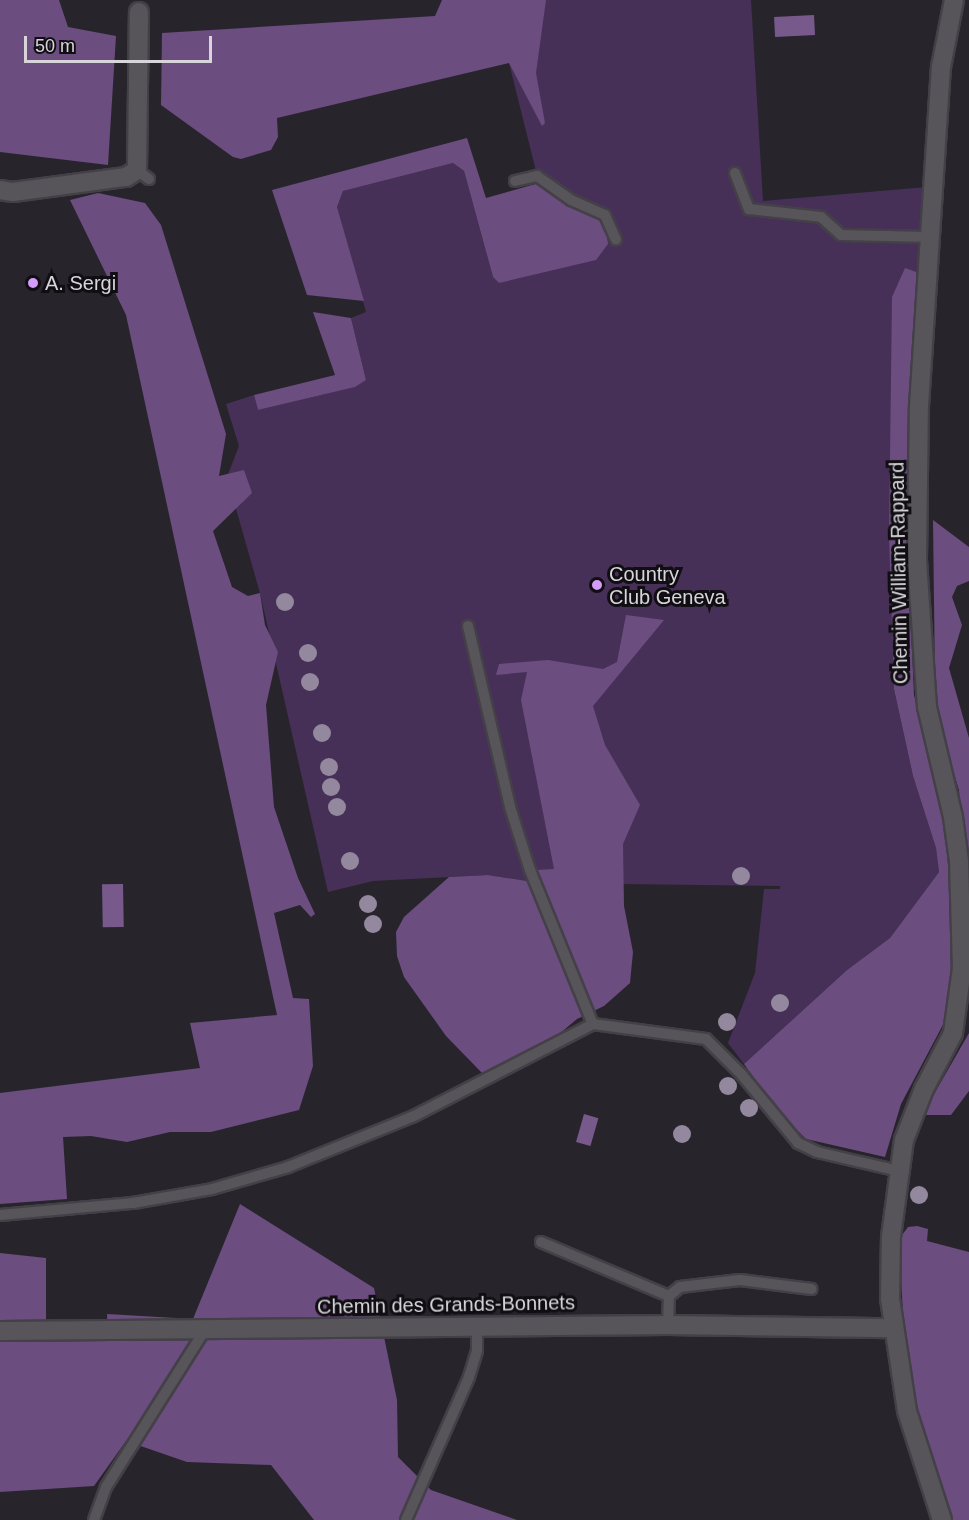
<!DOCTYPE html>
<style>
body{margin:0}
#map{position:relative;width:969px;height:1520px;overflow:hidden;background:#28242c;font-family:Arial,sans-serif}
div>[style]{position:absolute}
.green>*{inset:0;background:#473057}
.forest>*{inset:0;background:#6b4d80}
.water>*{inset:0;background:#77598c;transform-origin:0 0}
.roads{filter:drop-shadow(2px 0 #444048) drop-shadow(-2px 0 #444048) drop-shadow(0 2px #444048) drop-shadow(0 -2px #444048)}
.lane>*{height:10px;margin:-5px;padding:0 5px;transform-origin:5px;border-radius:5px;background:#575559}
.street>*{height:18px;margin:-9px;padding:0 9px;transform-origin:9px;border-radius:9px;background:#575559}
.trees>*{width:18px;height:18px;margin:-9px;border-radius:50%;background:#93889d}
.dots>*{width:16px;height:16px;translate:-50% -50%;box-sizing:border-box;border:3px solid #100e12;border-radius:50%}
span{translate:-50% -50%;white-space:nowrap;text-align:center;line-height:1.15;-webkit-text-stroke:6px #100e12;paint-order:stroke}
.poi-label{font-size:20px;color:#d8d5da}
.left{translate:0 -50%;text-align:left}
.street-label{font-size:20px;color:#d8d5da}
.scale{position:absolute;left:24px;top:36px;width:188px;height:27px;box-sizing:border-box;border:3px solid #d8d5da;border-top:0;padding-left:8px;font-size:18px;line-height:21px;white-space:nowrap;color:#d8d5da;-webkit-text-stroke:4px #100e12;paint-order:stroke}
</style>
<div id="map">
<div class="green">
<i style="clip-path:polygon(524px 0,751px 0,763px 201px,927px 187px,894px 689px,913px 776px,936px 848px,939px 872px,890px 938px,847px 970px,744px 1064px,728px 1043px,755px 973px,764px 889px,780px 889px,780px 886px,540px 883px,488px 875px,373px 881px,328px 892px,260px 593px,227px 477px,239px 446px,226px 404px,254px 395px,258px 410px,354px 387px,366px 380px,351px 318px,366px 312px,337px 207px,343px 191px,453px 163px,464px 171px,493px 277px,499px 283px,605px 223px,568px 205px,539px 183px,509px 63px)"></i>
</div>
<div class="forest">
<i style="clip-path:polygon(0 0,59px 0,68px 27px,116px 36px,108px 165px,0 152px)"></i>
<i style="clip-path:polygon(442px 0,546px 0,536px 73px,545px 123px,542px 126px,509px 63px,277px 118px,278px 137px,271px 150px,241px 159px,233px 157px,161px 105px,162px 33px,435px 16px)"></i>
<i style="clip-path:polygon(467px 138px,486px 198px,539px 183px,568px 205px,605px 223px,608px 244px,596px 260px,499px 283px,493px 277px,464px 171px,453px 163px,343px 191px,337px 207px,364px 301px,307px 295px,272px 190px)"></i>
<i style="clip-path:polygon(98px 193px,145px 203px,161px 225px,226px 434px,219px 476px,244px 470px,252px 493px,213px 531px,232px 587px,248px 596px,260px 593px,265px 625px,278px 652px,266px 705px,274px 807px,298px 878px,315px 914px,311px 917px,300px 905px,274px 913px,293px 998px,309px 999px,313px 1066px,299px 1110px,211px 1132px,170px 1132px,127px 1142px,91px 1136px,63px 1137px,67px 1199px,0 1204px,0 1093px,200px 1068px,190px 1023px,277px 1015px,126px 315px,70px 200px)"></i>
<i style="clip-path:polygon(905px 268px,919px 273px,906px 521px,914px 695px,944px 820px,950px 887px,951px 992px,946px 1019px,901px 1104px,885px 1157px,806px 1139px,779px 1112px,744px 1064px,847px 970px,890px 938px,939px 872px,936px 848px,913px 776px,894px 689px,889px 535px,892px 297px)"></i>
<i style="clip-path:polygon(313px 312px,351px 318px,366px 380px,355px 387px,258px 410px,254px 395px,335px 375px)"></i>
<i style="clip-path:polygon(933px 520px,969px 547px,969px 581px,957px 586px,952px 597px,962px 625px,949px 668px,969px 738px,969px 914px,959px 790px,938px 722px,935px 684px)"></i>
<i style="clip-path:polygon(626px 615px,664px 620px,593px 706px,605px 745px,640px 805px,623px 844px,624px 906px,633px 952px,630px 983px,604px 1006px,577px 1019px,546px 1045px,482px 1073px,446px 1036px,404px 977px,397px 956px,396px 932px,404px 917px,449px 877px,488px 875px,540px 883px,537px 870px,554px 869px,521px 700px,527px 672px,496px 675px,499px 664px,548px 660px,603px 669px,617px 662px)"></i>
<i style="clip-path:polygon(969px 1033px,969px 1091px,951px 1115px,922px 1115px)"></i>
<i style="clip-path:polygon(240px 1204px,374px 1288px,397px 1400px,398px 1457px,431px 1490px,517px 1520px,314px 1520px,271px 1465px,187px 1462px,126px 1441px,94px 1486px,0 1492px,0 1253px,46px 1258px,46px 1341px,108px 1337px,107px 1314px,193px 1319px)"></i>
<i style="clip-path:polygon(917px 1226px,928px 1229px,927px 1241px,969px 1252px,969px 1520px,949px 1520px,926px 1455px,906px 1371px,899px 1239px,908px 1227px)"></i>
</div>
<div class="water">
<i style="left:814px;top:15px;width:20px;height:40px;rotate:87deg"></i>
<i style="left:123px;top:884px;width:43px;height:21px;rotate:89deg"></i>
<i style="left:584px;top:1114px;width:15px;height:29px;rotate:16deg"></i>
</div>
<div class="roads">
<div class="lane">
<i style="left:137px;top:170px;width:15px;rotate:37deg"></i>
<i style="left:735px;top:173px;width:39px;rotate:69deg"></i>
<i style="left:749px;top:209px;width:72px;rotate:6.3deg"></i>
<i style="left:821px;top:217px;width:27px;rotate:42deg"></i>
<i style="left:841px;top:235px;width:89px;rotate:1.3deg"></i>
<i style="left:515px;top:181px;width:23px;rotate:-13deg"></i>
<i style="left:537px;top:176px;width:42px;rotate:35.2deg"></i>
<i style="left:571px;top:200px;width:37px;rotate:24deg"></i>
<i style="left:605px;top:215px;width:27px;rotate:66deg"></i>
<i style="left:468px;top:626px;width:186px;rotate:76.9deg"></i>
<i style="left:510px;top:807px;width:66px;rotate:72.4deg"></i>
<i style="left:530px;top:870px;width:166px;rotate:67.8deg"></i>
<i style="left:0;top:1215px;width:134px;rotate:-5.2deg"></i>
<i style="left:133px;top:1203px;width:80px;rotate:-10deg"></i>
<i style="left:212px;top:1189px;width:79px;rotate:-16.1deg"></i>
<i style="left:288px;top:1167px;width:134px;rotate:-22deg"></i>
<i style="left:412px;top:1117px;width:203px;rotate:-27.2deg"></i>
<i style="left:593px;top:1024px;width:114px;rotate:7.6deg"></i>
<i style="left:706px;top:1039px;width:51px;rotate:45deg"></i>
<i style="left:742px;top:1075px;width:88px;rotate:50.5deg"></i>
<i style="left:798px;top:1143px;width:21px;rotate:25deg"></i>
<i style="left:817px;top:1152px;width:84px;rotate:13deg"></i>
<i style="left:541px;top:1242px;width:139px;rotate:22.9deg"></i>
<i style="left:669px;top:1296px;width:29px;rotate:92deg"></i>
<i style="left:669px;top:1296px;width:14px;rotate:-39deg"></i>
<i style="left:680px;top:1287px;width:60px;rotate:-6.7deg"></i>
<i style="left:740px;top:1280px;width:72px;rotate:7.2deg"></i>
<i style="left:94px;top:1520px;width:35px;rotate:-70deg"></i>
<i style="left:106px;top:1487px;width:186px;rotate:-57.8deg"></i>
<i style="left:406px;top:1520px;width:156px;rotate:-66.2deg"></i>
<i style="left:469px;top:1377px;width:28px;rotate:-73deg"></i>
<i style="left:477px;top:1350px;width:22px;rotate:-90deg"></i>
</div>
<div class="street">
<i style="left:0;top:190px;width:13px;rotate:9deg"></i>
<i style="left:13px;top:192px;width:114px;rotate:-7.6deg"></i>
<i style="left:126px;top:177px;width:13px;rotate:-32deg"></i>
<i style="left:137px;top:170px;width:158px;rotate:-89.3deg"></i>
<i style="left:0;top:1331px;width:668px;rotate:-0.51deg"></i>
<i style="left:668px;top:1325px;width:224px;rotate:0.8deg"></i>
<i style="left:942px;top:1520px;width:114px;rotate:-107.8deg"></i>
<i style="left:907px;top:1411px;width:113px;rotate:-98.6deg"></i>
<i style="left:890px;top:1299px;width:62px;rotate:-89.1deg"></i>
<i style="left:891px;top:1237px;width:98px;rotate:-82.4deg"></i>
<i style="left:904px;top:1140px;width:55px;rotate:-68.6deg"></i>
<i style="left:924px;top:1089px;width:63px;rotate:-62.6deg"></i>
<i style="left:953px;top:1033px;width:66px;rotate:-82.1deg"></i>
<i style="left:962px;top:968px;width:107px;rotate:-91.6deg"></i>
<i style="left:959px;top:861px;width:44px;rotate:-97.8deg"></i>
<i style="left:953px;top:817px;width:113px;rotate:-103.3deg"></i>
<i style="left:927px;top:707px;width:147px;rotate:-93.9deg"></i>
<i style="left:917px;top:560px;width:154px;rotate:-89.3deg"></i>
<i style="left:919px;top:406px;width:340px;rotate:-86.3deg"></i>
<i style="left:941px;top:67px;width:68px;rotate:-79deg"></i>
</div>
</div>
<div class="trees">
<i style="left:285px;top:602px"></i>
<i style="left:308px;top:653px"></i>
<i style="left:310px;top:682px"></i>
<i style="left:322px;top:733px"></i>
<i style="left:329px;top:767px"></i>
<i style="left:331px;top:787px"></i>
<i style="left:337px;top:807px"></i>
<i style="left:350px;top:861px"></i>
<i style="left:741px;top:876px"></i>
<i style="left:368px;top:904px"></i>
<i style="left:373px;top:924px"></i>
<i style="left:780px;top:1003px"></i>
<i style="left:727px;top:1022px"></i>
<i style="left:728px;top:1086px"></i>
<i style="left:749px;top:1108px"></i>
<i style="left:682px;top:1134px"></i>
<i style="left:919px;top:1195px"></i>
</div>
<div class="dots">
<i style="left:33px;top:283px;background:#d49cfb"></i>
<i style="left:597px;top:585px;background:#d49cfb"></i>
</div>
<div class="poi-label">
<span class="left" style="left:45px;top:283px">A. Sergi</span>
<span class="left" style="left:609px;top:586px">Country<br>Club Geneva</span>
</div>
<div class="street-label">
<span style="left:899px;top:573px;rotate:-91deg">Chemin William-Rappard</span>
<span style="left:446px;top:1305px;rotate:-1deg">Chemin des Grands-Bonnets</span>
</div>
<div class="scale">50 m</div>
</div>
